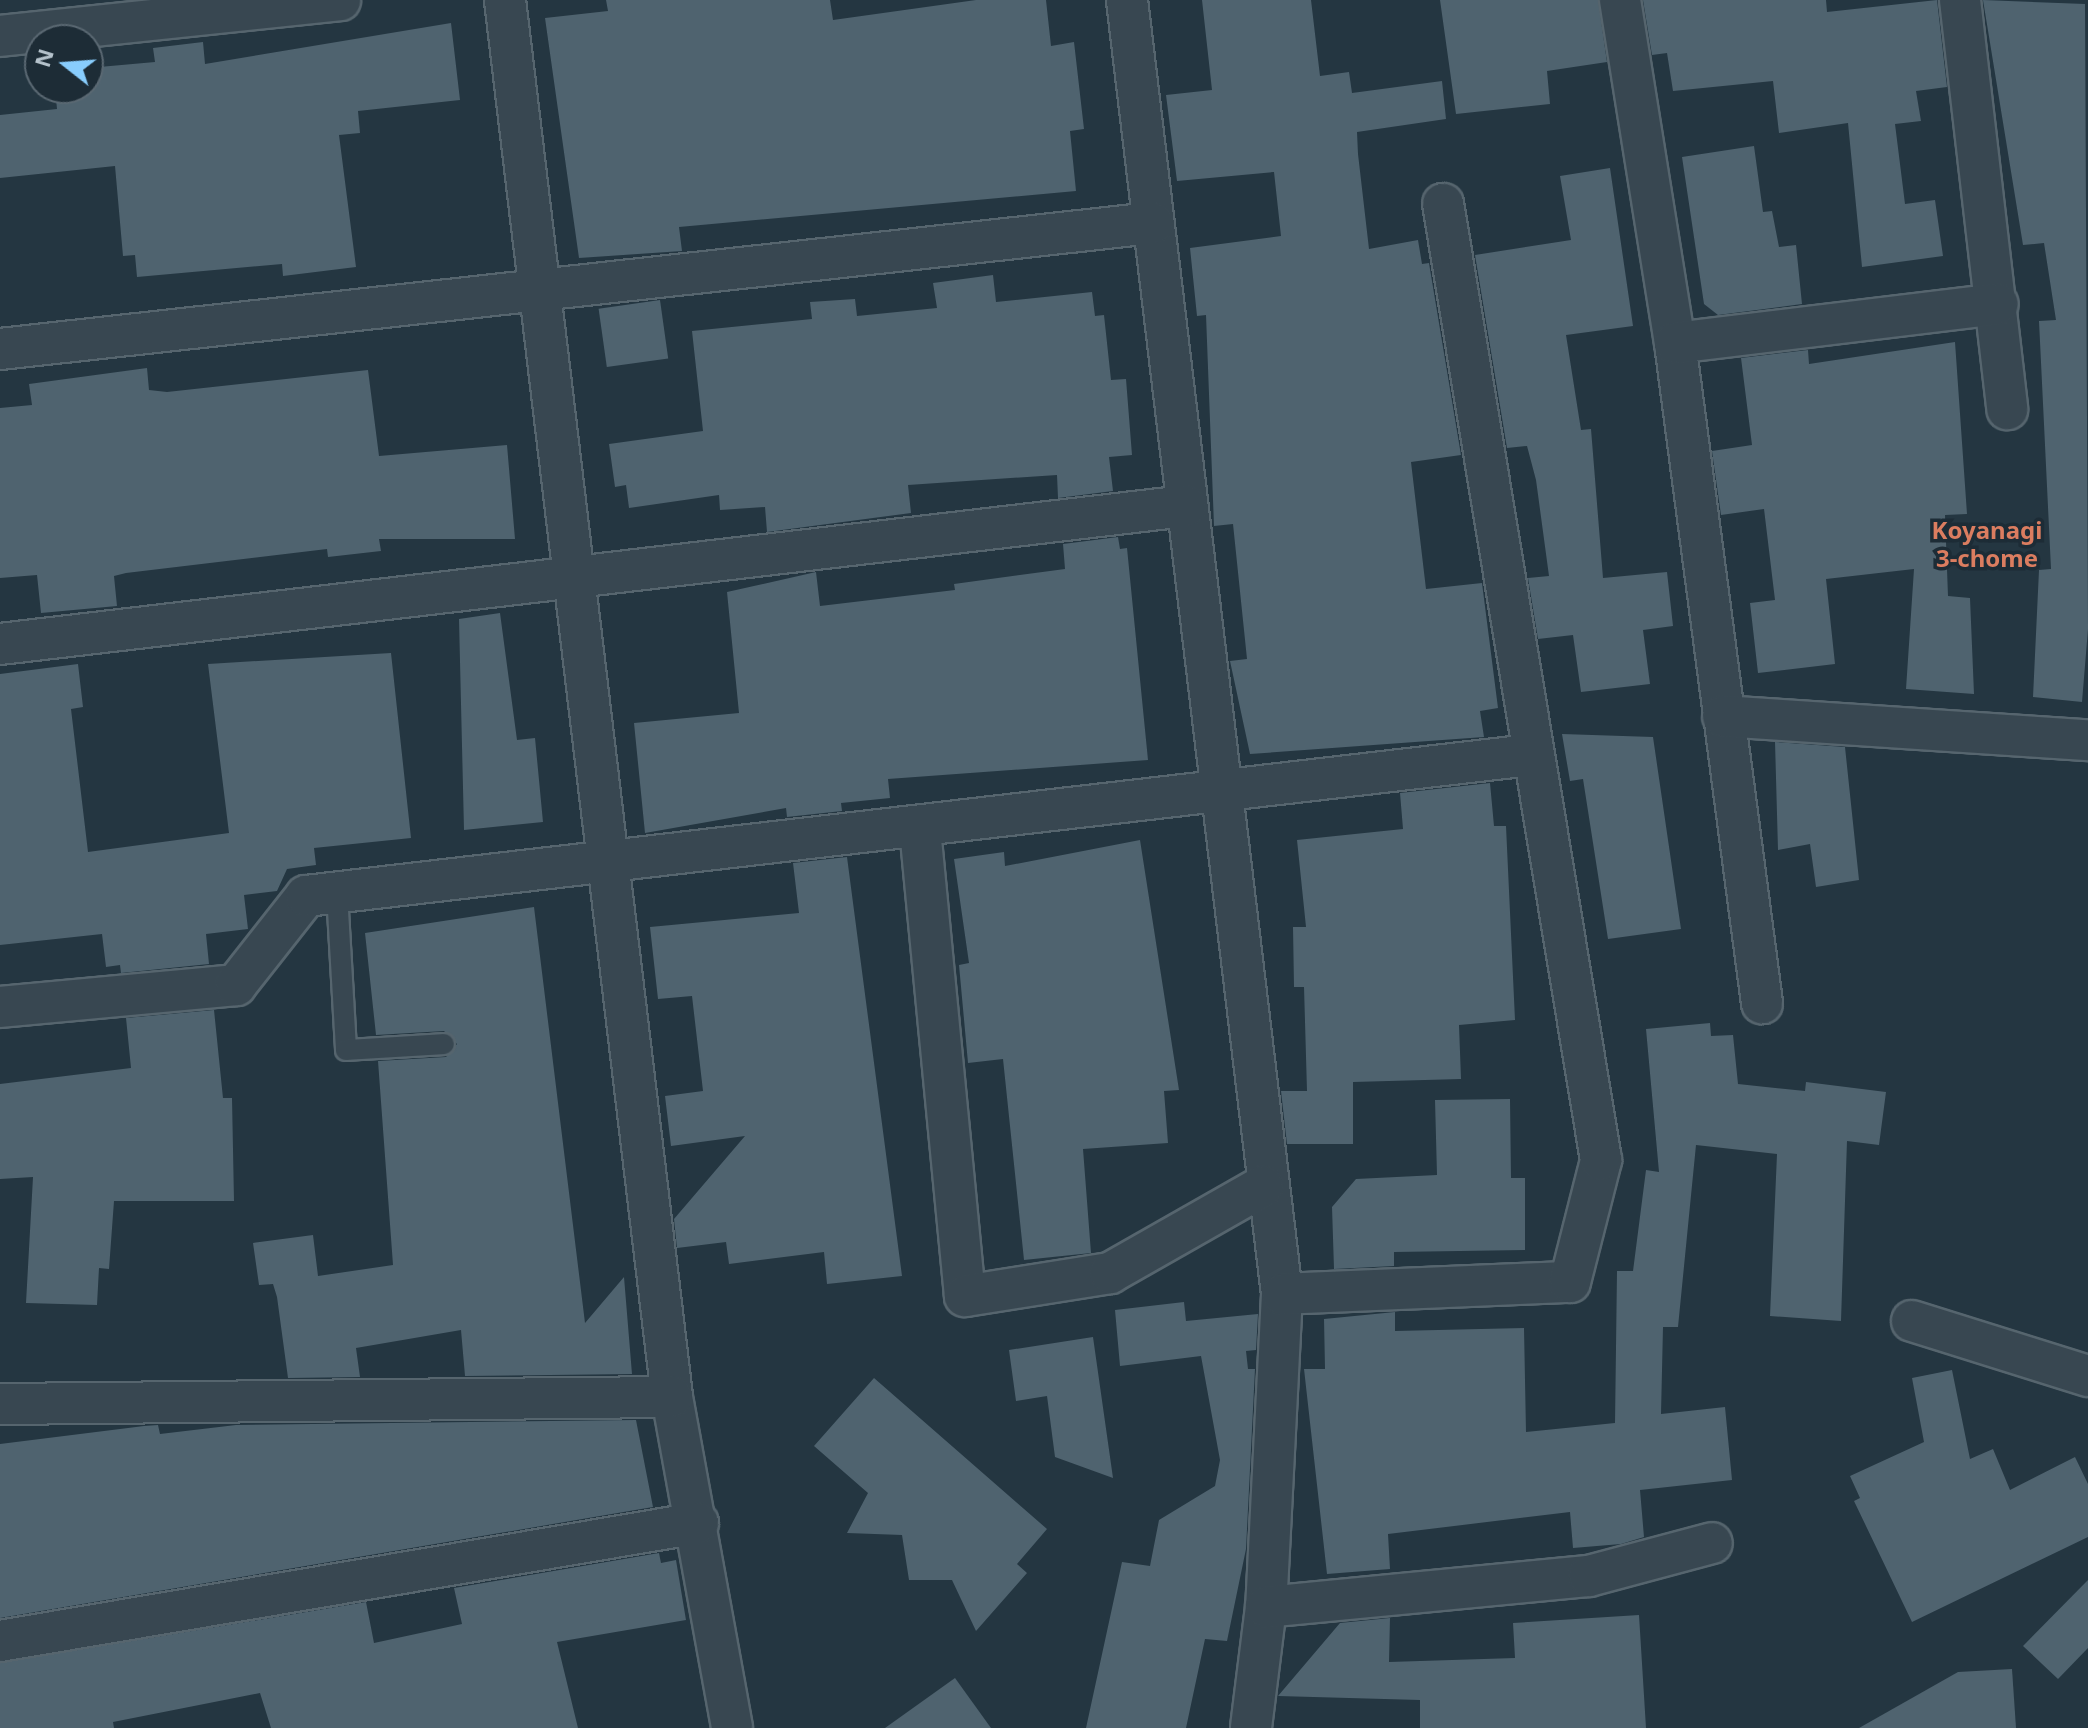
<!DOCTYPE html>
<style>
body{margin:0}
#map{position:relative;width:2088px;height:1728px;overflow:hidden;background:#243641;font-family:"Noto Sans",sans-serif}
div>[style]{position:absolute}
.building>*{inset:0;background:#4f636f;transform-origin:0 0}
.roads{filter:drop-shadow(2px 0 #56656e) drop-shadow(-2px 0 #56656e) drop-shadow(0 2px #56656e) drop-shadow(0 -2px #56656e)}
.service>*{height:20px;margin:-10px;padding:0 10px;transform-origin:10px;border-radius:10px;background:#384751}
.minor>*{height:40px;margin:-20px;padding:0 20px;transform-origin:20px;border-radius:20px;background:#384751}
span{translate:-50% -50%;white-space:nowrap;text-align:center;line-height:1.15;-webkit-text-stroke:7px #1d2c36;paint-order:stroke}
.neighbourhood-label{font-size:24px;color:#db7d60;font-weight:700}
.north{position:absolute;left:24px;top:24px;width:80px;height:80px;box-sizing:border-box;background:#1d2c36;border:2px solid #5a6872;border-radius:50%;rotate:287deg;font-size:22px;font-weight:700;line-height:32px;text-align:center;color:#b5c2cb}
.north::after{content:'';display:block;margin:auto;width:28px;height:36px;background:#88cdfd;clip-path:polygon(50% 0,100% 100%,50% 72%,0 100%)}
</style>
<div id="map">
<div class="building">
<i style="clip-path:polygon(606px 0,830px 0,833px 20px,976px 0,1046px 0,1051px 46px,1074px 42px,1084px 129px,1070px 131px,1076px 191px,679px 227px,682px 251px,579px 258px,545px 18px,608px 11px)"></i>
<i style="clip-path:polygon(1202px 0,1311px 0,1320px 76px,1349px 72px,1352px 93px,1442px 81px,1446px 119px,1357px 132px,1358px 154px,1369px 249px,1418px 240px,1422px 264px,1429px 263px,1461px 455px,1411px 462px,1426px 589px,1482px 583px,1498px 708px,1480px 711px,1484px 737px,1250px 754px,1230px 661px,1247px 659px,1233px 524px,1214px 526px,1206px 315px,1197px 316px,1190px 248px,1281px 236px,1274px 172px,1177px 181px,1166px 95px,1212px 90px)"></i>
<i style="clip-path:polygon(1440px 0,1598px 0,1607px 62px,1547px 71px,1550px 104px,1456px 114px)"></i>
<i style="clip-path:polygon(1643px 0,1826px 0,1827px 12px,1937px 0,1947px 87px,1916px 91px,1921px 121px,1895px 124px,1905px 204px,1935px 200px,1943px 256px,1862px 267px,1848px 123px,1779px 133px,1773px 81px,1673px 91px,1667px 53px,1652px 55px)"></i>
<i style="clip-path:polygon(1983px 0,2085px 4px,2088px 629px,2082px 702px,2033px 697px,2039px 570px,2051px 569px,2039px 321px,2056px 320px,2044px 243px,2023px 245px)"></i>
<i style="clip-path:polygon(451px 23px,460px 100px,358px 111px,360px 133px,339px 135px,356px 267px,283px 276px,282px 264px,137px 277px,135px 255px,123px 256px,115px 166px,0 178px,0 115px,57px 109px,55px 88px,88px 88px,88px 68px,155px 62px,153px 48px,203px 42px,205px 64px)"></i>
<i style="clip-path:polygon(1754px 146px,1763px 212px,1772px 211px,1779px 247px,1796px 245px,1802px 304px,1718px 315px,1704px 304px,1682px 157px)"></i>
<i style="clip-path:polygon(1610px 168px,1633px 326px,1566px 335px,1581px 430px,1591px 429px,1603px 578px,1667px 572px,1673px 626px,1643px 630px,1650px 684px,1581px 692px,1573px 635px,1538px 639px,1528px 578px,1549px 576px,1536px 480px,1527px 446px,1507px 448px,1475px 255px,1571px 240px,1560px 176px)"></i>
<i style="clip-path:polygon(993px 275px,996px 302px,1092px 292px,1095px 316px,1104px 315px,1111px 380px,1126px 379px,1132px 455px,1109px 457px,1113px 491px,1058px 498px,1057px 475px,908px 485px,911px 513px,767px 532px,765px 507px,720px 510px,719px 495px,629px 508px,626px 485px,615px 487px,609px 444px,703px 431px,692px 331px,812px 319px,810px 302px,855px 299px,857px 316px,937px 308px,933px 283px)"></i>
<i style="left:660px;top:300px;width:59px;height:62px;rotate:82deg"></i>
<i style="clip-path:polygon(1955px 342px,1967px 514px,1945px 515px,1948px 596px,1970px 598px,1974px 694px,1906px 689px,1914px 569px,1826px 579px,1835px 664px,1758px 673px,1750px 603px,1775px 600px,1764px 509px,1721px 515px,1712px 451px,1752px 445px,1741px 358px,1808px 350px,1809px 364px)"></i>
<i style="clip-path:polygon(147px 368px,149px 390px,167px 392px,368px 370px,379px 456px,507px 445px,515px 539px,379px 539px,381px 551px,328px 557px,327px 549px,126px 573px,114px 576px,117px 606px,41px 613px,37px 575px,0 578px,0 408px,32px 405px,29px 384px)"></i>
<i style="clip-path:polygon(1118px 537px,1120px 549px,1127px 548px,1148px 760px,888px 779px,890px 798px,841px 803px,842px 811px,787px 817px,786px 808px,645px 833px,634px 723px,739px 713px,727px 592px,816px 572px,820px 606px,955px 590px,954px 584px,1065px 569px,1063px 544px)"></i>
<i style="clip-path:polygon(500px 613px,517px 740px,535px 738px,543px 822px,464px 830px,459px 619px)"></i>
<i style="clip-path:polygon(391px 653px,411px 838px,314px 848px,316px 865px,287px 869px,277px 891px,244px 895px,248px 929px,206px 934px,209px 964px,121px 973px,120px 965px,106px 967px,102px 934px,0 945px,0 674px,78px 664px,83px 707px,71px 709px,88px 852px,229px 833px,208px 664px)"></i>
<i style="clip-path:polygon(1562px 734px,1653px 737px,1681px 929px,1608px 939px,1583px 779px,1570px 781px)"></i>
<i style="clip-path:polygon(1775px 742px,1845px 747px,1859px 880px,1816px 887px,1810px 844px,1778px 850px)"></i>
<i style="clip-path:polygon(1490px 783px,1494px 826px,1506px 826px,1515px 1020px,1459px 1025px,1461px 1079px,1353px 1082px,1353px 1144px,1287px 1144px,1281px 1091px,1307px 1091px,1304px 987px,1294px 987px,1293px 927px,1306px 927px,1297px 840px,1403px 829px,1400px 793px)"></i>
<i style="clip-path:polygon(1140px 840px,1179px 1090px,1164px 1091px,1168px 1143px,1083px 1149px,1091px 1253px,1024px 1260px,1003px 1059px,968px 1063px,959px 965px,969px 963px,954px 859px,1004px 852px,1005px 866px)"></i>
<i style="clip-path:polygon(847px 857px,902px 1276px,827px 1284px,824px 1252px,729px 1264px,726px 1242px,677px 1248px,674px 1219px,745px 1136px,671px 1146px,665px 1096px,703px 1091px,692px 996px,658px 999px,650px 927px,799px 913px,793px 863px)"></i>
<i style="clip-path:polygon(534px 907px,585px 1323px,624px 1277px,632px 1374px,465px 1376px,461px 1330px,356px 1348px,360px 1377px,288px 1378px,277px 1297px,273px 1284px,259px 1285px,253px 1243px,313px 1235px,318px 1276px,393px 1265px,378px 1061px,446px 1057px,457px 1044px,444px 1031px,376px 1035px,365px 933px)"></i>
<i style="clip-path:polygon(214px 1010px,223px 1098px,232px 1098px,234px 1201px,114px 1201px,109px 1269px,99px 1268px,97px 1305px,26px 1303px,33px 1177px,0 1179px,0 1084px,131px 1068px,126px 1018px)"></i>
<i style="clip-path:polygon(1710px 1023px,1711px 1036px,1733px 1035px,1738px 1084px,1805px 1091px,1806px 1082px,1886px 1092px,1879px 1145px,1847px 1141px,1841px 1321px,1770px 1316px,1777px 1154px,1696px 1145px,1678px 1327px,1663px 1327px,1661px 1414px,1725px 1407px,1732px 1480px,1640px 1490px,1644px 1537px,1621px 1544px,1573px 1548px,1570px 1512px,1388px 1534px,1390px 1569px,1327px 1574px,1304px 1369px,1325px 1369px,1324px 1319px,1395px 1312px,1395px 1331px,1524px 1328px,1526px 1432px,1615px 1423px,1617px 1271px,1633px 1271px,1646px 1170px,1659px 1172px,1646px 1029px)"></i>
<i style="clip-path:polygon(1510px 1099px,1511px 1178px,1525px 1178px,1525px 1250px,1394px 1252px,1394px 1266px,1334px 1269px,1332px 1207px,1356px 1179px,1437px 1175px,1435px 1100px)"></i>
<i style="clip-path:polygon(1184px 1302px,1186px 1321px,1258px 1314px,1256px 1350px,1246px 1351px,1248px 1369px,1255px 1369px,1246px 1549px,1227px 1641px,1205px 1639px,1186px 1728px,1086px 1728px,1122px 1562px,1150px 1566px,1159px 1520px,1215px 1486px,1220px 1460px,1201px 1356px,1120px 1366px,1115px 1310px)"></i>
<i style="clip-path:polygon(1093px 1337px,1113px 1478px,1055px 1457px,1047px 1396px,1016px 1401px,1009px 1350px)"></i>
<i style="clip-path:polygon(1952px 1370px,1970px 1459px,1993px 1449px,2010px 1490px,2075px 1457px,2088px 1484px,2088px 1537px,1912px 1622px,1854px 1501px,1860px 1498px,1850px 1476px,1924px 1442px,1912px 1378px)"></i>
<i style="clip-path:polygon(874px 1378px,1047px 1529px,1017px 1564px,1027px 1573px,976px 1631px,952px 1580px,909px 1580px,902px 1535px,847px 1533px,868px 1493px,814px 1446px)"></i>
<i style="clip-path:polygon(636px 1420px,653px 1507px,0 1618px,0 1444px,144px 1426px,158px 1425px,160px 1434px,236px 1425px)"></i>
<i style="clip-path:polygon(659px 1553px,661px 1563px,676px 1560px,686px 1620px,557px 1642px,578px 1728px,271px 1728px,260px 1693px,113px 1722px,114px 1728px,0 1728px,0 1663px,366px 1602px,374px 1643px,462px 1624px,454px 1588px)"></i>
<i style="clip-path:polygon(2088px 1580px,2088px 1648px,2058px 1679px,2023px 1646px)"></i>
<i style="clip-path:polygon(1639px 1615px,1646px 1728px,1420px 1728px,1420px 1700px,1278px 1696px,1340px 1623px,1390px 1618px,1389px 1662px,1515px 1658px,1513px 1623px)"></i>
<i style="clip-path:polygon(2012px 1669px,2016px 1728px,1859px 1728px,1958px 1672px)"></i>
<i style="clip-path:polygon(955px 1678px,991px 1728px,885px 1728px)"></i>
</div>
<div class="roads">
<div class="service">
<i style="left:337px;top:893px;width:157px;rotate:86.7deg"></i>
<i style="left:346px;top:1050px;width:98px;rotate:-3.5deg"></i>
</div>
<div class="minor">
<i style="left:505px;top:0;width:1407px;rotate:83.18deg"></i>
<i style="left:672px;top:1397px;width:336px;rotate:79.7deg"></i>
<i style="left:1127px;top:0;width:1303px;rotate:83.17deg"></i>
<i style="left:1282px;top:1294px;width:313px;rotate:92.9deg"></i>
<i style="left:1266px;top:1607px;width:122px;rotate:97.1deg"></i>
<i style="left:1620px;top:0;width:347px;rotate:80.9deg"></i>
<i style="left:1675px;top:343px;width:666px;rotate:82.49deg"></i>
<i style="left:1960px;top:0;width:412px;rotate:83.4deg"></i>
<i style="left:0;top:36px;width:342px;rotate:-6deg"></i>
<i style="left:1675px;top:343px;width:325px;rotate:-6.9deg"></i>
<i style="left:0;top:349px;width:1160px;rotate:-6.24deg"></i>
<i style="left:0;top:644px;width:1194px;rotate:-6.64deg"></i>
<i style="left:1723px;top:716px;width:366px;rotate:3.8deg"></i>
<i style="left:920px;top:829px;width:469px;rotate:84.5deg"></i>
<i style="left:965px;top:1296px;width:147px;rotate:-9deg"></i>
<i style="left:1110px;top:1273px;width:176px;rotate:-29.6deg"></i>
<i style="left:0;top:1007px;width:237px;rotate:-5.3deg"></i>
<i style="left:236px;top:985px;width:113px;rotate:-51.8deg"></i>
<i style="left:306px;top:896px;width:1233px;rotate:-6.57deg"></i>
<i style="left:1282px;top:1294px;width:288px;rotate:-2.4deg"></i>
<i style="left:1570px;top:1282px;width:126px;rotate:-75.7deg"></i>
<i style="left:1601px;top:1160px;width:969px;rotate:-99.38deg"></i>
<i style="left:1912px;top:1321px;width:184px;rotate:17.4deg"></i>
<i style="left:0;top:1404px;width:672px;rotate:-0.6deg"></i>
<i style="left:1266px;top:1607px;width:324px;rotate:-5.5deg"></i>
<i style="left:1589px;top:1576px;width:127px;rotate:-15deg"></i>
<i style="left:0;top:1641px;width:708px;rotate:-9.6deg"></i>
</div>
</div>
<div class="neighbourhood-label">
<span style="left:1987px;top:544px">Koyanagi<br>3-chome</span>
</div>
<div class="north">N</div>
</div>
